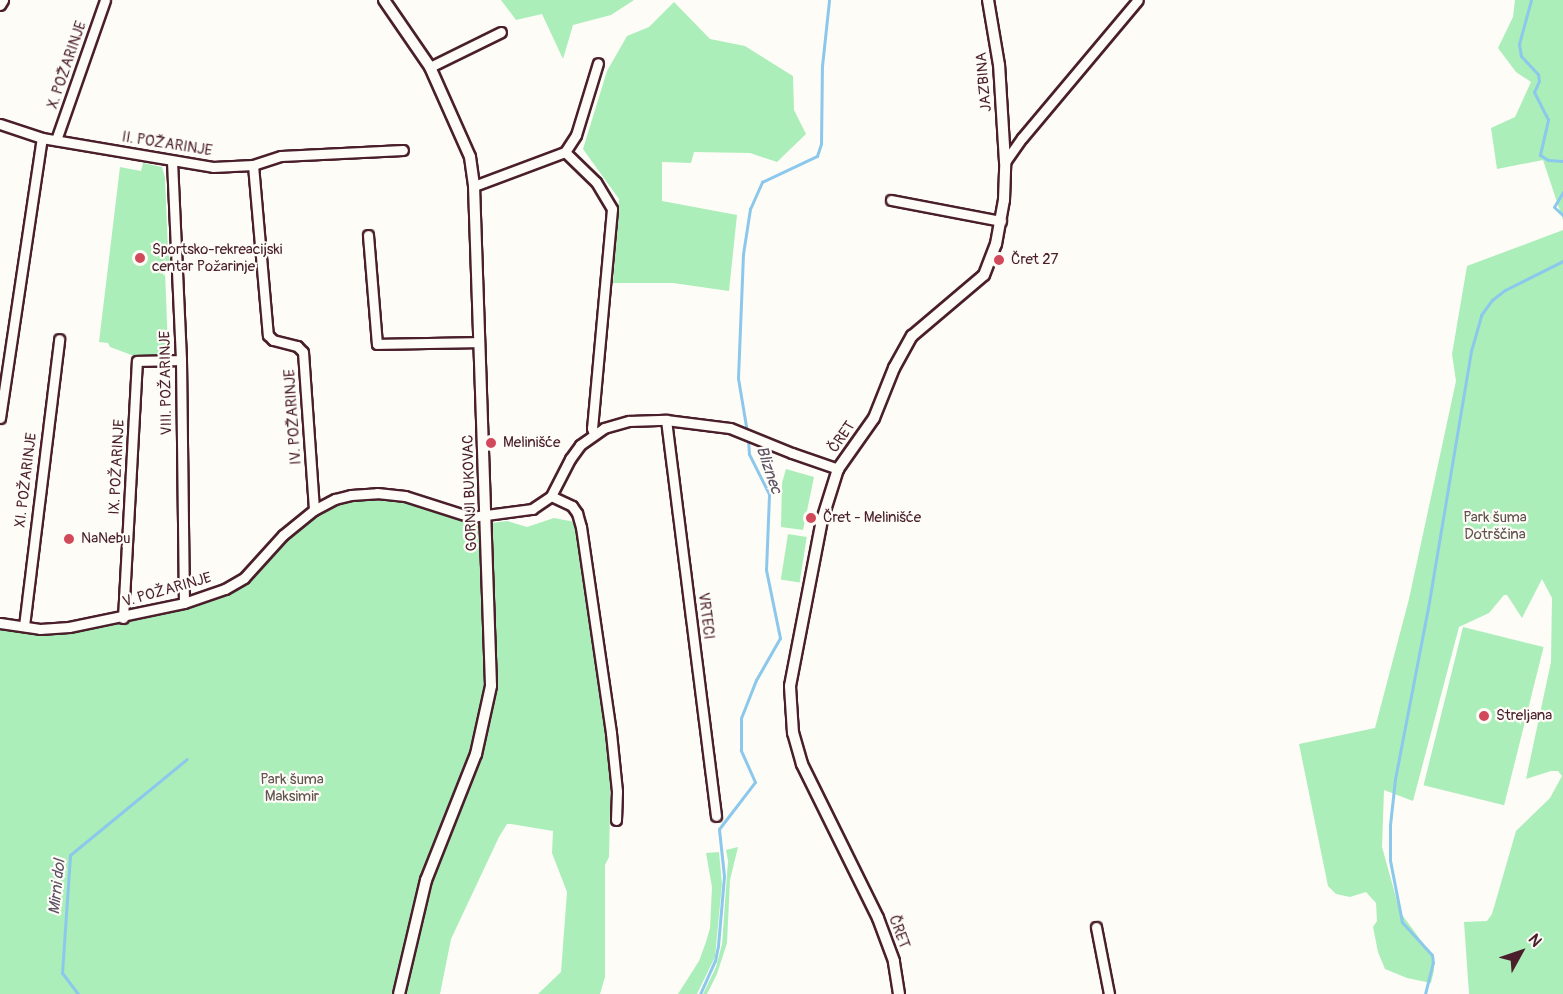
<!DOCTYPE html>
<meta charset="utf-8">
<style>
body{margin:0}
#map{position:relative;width:1563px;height:994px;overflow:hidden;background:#fdfcf7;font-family:Pangolin,sans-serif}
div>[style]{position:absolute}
.green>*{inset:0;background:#abeeb9;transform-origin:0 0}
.stream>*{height:3px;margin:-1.5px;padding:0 1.5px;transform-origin:1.5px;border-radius:1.5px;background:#8cc8ec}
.roads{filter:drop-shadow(2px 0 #4a1f2b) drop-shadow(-2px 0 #4a1f2b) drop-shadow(0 2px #4a1f2b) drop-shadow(0 -2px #4a1f2b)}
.minor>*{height:9px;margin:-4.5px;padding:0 4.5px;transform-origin:4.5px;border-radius:4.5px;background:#fdfcf7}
.tertiary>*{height:10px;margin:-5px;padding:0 5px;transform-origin:5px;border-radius:5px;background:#fdfcf7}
.dots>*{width:16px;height:16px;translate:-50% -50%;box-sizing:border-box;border:3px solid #fdfcf7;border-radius:50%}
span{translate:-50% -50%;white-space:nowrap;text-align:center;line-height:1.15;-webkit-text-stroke:4.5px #fdfcf7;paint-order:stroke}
.street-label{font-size:15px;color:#4a1f2b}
.poi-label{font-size:15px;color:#4a1f2b}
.left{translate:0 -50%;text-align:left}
.park-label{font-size:15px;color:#62534e}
.water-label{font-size:16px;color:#5e5265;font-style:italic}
.north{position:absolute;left:1491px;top:922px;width:60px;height:60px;-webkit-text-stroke:4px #fdfcf7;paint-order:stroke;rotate:50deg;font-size:16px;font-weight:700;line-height:24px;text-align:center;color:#4a1f2b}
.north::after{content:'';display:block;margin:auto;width:21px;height:27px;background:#4a1f2b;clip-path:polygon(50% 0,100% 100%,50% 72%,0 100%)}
</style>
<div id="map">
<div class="green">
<i style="clip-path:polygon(501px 0,634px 0,611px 15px,573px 25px,563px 59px,542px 14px,516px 20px)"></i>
<i style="clip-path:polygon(1515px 0,1563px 0,1563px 220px,1543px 160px,1497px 169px,1491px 128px,1515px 117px,1531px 82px,1516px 72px,1498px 48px,1513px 17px)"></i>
<i style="clip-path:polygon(674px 2px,710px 39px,745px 46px,793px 76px,794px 110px,806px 134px,777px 162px,750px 153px,694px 152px,691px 163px,662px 162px,662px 201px,737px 215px,729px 291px,673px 283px,613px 283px,619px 199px,583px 149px,607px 71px,627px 36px,649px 27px)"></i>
<i style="clip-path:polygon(143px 163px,162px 167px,165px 178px,168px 251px,171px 266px,165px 271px,168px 348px,171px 356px,137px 357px,110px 347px,108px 343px,99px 342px,120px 167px,141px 171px)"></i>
<i style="clip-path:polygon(1563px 230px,1563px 994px,1469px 994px,1464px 922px,1487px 921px,1492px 914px,1516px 831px,1550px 798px,1562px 776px,1558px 771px,1551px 771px,1526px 779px,1551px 662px,1552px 598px,1542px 579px,1522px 618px,1507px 595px,1504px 595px,1489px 613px,1459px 627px,1413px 801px,1384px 790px,1382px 847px,1400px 912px,1431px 954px,1434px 970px,1431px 983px,1407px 978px,1385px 969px,1378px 952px,1373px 927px,1377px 921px,1376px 903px,1366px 892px,1350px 897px,1336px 894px,1328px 886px,1299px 744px,1375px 728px,1409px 599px,1456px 381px,1452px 354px,1467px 266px)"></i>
<i style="clip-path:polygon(786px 469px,814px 477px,803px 530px,781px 527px,782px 483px)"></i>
<i style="clip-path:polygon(387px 498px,411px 502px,476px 525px,507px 521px,527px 527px,554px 518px,575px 522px,611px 764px,609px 857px,605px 865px,605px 977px,600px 994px,538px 994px,561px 972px,567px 892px,552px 853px,553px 831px,511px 824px,507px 824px,499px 837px,451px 939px,440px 994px,0 994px,0 626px,74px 630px,174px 611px,242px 585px,297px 529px,330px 507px,353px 500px)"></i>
<i style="left:788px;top:534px;width:19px;height:46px;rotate:9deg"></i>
<i style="left:1463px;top:627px;width:83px;height:163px;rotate:14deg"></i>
<i style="clip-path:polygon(738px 847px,730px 880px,727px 943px,717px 974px,707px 994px,703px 994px,716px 967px,722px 944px,728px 861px,726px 850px)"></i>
<i style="clip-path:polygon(719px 852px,722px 884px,715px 957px,697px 994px,678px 994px,699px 961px,706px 942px,710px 928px,712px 887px,706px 853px)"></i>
</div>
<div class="stream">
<i style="left:1531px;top:0;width:46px;rotate:105.3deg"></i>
<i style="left:1519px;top:44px;width:12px;rotate:81deg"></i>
<i style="left:1521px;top:56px;width:25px;rotate:47deg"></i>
<i style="left:1538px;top:74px;width:7px;rotate:82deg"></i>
<i style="left:1539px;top:81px;width:12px;rotate:114deg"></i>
<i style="left:1534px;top:92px;width:31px;rotate:63deg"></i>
<i style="left:1548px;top:120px;width:36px;rotate:103deg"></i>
<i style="left:1540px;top:155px;width:9px;rotate:32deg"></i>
<i style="left:1548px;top:160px;width:15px;rotate:4deg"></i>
<i style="left:1563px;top:192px;width:17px;rotate:121deg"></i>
<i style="left:1554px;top:207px;width:12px;rotate:42deg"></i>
<i style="left:747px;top:432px;width:55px;rotate:-99.5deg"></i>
<i style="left:738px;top:378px;width:124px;rotate:-87.7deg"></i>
<i style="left:743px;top:254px;width:46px;rotate:-81.2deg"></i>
<i style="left:750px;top:209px;width:30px;rotate:-66deg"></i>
<i style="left:762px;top:182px;width:61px;rotate:-25.3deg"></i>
<i style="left:817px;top:156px;width:13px;rotate:-72deg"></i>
<i style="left:821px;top:144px;width:78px;rotate:-89.3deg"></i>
<i style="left:822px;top:66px;width:66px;rotate:-83.9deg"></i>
<i style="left:78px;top:994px;width:26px;rotate:-127deg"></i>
<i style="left:62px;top:973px;width:118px;rotate:-86.1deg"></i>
<i style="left:70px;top:855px;width:151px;rotate:-39.4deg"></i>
<i style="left:700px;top:994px;width:36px;rotate:-66deg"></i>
<i style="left:715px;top:961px;width:15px;rotate:-79deg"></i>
<i style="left:718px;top:946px;width:70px;rotate:-85.1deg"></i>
<i style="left:724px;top:876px;width:47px;rotate:-96.1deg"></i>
<i style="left:719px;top:829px;width:59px;rotate:-52.5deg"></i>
<i style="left:755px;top:782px;width:35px;rotate:-114deg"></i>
<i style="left:741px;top:750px;width:32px;rotate:-90deg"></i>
<i style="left:741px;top:718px;width:41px;rotate:-68.5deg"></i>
<i style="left:756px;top:680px;width:48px;rotate:-60.3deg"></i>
<i style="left:780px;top:638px;width:69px;rotate:-101.6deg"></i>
<i style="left:766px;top:570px;width:76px;rotate:-87.7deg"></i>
<i style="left:769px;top:494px;width:45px;rotate:-116.6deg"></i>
<i style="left:749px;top:454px;width:16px;rotate:-94deg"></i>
<i style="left:1425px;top:994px;width:32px;rotate:-76deg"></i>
<i style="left:1433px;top:963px;width:8px;rotate:-97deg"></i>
<i style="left:1432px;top:955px;width:45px;rotate:-132.3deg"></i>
<i style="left:1402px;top:922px;width:63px;rotate:-101deg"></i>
<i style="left:1390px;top:860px;width:35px;rotate:-90deg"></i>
<i style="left:1390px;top:825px;width:46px;rotate:-83.8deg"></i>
<i style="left:1395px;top:779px;width:174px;rotate:-79.1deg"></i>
<i style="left:1428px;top:608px;width:261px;rotate:-80.5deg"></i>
<i style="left:1471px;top:351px;width:37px;rotate:-74deg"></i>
<i style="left:1481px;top:315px;width:19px;rotate:-54deg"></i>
<i style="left:1492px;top:300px;width:16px;rotate:-38deg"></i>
<i style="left:1505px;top:290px;width:65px;rotate:-26.6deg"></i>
</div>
<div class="roads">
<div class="minor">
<i style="left:0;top:5px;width:6px;rotate:-59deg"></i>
<i style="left:430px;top:67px;width:79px;rotate:-26.2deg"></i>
<i style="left:0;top:124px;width:44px;rotate:18.4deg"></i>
<i style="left:42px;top:138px;width:173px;rotate:9.6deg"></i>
<i style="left:213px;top:167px;width:40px;rotate:-2.9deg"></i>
<i style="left:253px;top:165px;width:29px;rotate:-18deg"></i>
<i style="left:281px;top:156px;width:122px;rotate:-2.8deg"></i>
<i style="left:56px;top:140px;width:148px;rotate:-70.7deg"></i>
<i style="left:565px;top:152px;width:43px;rotate:44.1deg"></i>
<i style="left:596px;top:182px;width:31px;rotate:59deg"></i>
<i style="left:612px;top:209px;width:220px;rotate:95.2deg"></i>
<i style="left:592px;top:428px;width:6px;rotate:72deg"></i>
<i style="left:172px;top:161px;width:199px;rotate:87.4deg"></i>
<i style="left:181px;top:360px;width:243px;rotate:89.3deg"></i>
<i style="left:1005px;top:162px;width:29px;rotate:-55deg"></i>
<i style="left:1022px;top:138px;width:180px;rotate:-50deg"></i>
<i style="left:253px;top:165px;width:171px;rotate:85deg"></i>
<i style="left:268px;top:335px;width:7px;rotate:45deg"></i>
<i style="left:273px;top:340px;width:25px;rotate:14deg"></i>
<i style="left:297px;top:346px;width:8px;rotate:45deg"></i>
<i style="left:303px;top:352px;width:158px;rotate:86deg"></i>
<i style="left:474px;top:186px;width:97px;rotate:-20.5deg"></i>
<i style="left:565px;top:152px;width:20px;rotate:-57deg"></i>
<i style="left:576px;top:135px;width:75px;rotate:-73deg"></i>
<i style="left:891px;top:200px;width:112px;rotate:10.8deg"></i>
<i style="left:368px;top:235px;width:109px;rotate:85.3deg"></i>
<i style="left:377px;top:344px;width:102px;rotate:-1.1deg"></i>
<i style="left:0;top:418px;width:283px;rotate:-81.5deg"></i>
<i style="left:666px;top:420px;width:399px;rotate:82.8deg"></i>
<i style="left:551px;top:496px;width:23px;rotate:25deg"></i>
<i style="left:572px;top:506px;width:9px;rotate:54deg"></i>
<i style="left:577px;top:513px;width:15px;rotate:74deg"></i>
<i style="left:581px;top:527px;width:208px;rotate:81.7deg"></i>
<i style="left:611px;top:733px;width:58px;rotate:84.1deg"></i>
<i style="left:617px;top:791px;width:29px;rotate:92deg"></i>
<i style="left:123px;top:618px;width:257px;rotate:-86.9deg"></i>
<i style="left:137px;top:361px;width:44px;rotate:-1.3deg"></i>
<i style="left:0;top:623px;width:40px;rotate:8.5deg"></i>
<i style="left:40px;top:629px;width:29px;rotate:-4deg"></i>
<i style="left:69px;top:627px;width:117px;rotate:-11.8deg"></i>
<i style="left:184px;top:603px;width:43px;rotate:-18.9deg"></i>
<i style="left:225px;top:589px;width:22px;rotate:-30deg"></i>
<i style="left:244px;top:578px;width:58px;rotate:-47.8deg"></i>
<i style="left:283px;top:535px;width:40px;rotate:-39deg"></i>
<i style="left:314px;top:510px;width:24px;rotate:-28deg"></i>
<i style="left:335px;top:499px;width:16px;rotate:-14deg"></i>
<i style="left:351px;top:495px;width:26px;rotate:-4deg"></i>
<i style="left:377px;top:493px;width:28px;rotate:6deg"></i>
<i style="left:405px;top:496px;width:69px;rotate:17.7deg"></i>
<i style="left:471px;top:517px;width:62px;rotate:-7.5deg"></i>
<i style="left:532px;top:509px;width:23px;rotate:-34deg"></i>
<i style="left:551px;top:496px;width:42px;rotate:-62.8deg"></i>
<i style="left:570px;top:459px;width:17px;rotate:-54deg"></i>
<i style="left:580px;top:445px;width:29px;rotate:-35deg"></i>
<i style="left:604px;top:428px;width:26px;rotate:-16deg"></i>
<i style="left:629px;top:421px;width:37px;rotate:-2deg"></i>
<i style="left:666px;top:420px;width:64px;rotate:7.1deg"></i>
<i style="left:730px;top:428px;width:67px;rotate:22deg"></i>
<i style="left:792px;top:453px;width:49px;rotate:19.2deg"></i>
<i style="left:24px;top:626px;width:289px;rotate:-83deg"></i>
<i style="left:1096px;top:927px;width:68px;rotate:79deg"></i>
</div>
<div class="tertiary">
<i style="left:384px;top:0;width:81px;rotate:55.5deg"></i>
<i style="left:430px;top:67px;width:98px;rotate:66deg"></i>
<i style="left:470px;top:157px;width:29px;rotate:82deg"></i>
<i style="left:474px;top:186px;width:500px;rotate:88.05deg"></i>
<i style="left:491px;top:686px;width:70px;rotate:102.4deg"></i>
<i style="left:476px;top:754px;width:136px;rotate:111.6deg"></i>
<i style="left:426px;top:880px;width:117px;rotate:103.3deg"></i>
<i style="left:899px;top:994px;width:33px;rotate:-99deg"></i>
<i style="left:894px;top:961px;width:46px;rotate:-110.4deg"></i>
<i style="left:878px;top:918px;width:172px;rotate:-116.3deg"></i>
<i style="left:802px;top:764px;width:32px;rotate:-106deg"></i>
<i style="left:793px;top:733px;width:47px;rotate:-93.7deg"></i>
<i style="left:790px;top:686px;width:169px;rotate:-79.1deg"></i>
<i style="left:822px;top:520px;width:53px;rotate:-72.6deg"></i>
<i style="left:838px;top:469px;width:62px;rotate:-54.8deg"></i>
<i style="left:874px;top:418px;width:54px;rotate:-68.2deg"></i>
<i style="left:894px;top:368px;width:37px;rotate:-61deg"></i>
<i style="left:912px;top:336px;width:94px;rotate:-40.3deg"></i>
<i style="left:984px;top:275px;width:33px;rotate:-69deg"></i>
<i style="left:996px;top:244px;width:45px;rotate:-79.7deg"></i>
<i style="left:1004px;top:200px;width:38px;rotate:-88deg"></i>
<i style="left:1005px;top:162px;width:97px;rotate:-93.5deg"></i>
<i style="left:999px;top:65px;width:66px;rotate:-99.6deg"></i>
</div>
</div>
<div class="dots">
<i style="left:140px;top:258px;background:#d1495b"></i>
<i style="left:999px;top:260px;background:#d1495b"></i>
<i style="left:491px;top:443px;background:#d1495b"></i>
<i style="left:811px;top:518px;background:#d1495b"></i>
<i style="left:69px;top:539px;background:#d1495b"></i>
<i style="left:1484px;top:716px;background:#d1495b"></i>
</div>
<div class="street-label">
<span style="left:67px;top:65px;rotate:-71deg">X. POŽARINJE</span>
<span style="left:984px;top:82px;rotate:-95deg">JAZBINA</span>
<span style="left:167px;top:144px;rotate:9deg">II. POŽARINJE</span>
<span style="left:166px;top:383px;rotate:-91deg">VIII. POŽARINJE</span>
<span style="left:293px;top:417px;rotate:-94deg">IV. POŽARINJE</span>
<span style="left:842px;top:437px;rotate:-55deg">ČRET</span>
<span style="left:117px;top:467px;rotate:-87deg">IX. POŽARINJE</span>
<span style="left:26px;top:480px;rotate:-83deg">XI. POŽARINJE</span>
<span style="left:470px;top:493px;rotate:-92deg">GORNJI BUKOVAC</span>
<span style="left:167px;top:590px;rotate:-16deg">V. POŽARINJE</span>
<span style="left:706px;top:616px;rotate:83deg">VRTECI</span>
<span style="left:899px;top:932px;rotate:70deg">ČRET</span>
</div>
<div class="poi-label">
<span class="left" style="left:152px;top:258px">Sportsko-rekreacijski<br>centar Požarinje</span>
<span class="left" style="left:1011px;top:260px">Čret 27</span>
<span class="left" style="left:503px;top:443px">Melinišće</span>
<span class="left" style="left:823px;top:518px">Čret - Melinišće</span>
<span class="left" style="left:81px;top:539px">NaNebu</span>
<span class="left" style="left:1496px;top:716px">Streljana</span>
</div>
<div class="park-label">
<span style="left:1495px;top:526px">Park šuma<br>Dotrščina</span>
<span style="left:292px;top:788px">Park šuma<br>Maksimir</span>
</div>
<div class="water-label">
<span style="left:769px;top:470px;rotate:71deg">Bliznec</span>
<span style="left:57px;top:887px;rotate:-84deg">Mirni dol</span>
</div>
<div class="north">N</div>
</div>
